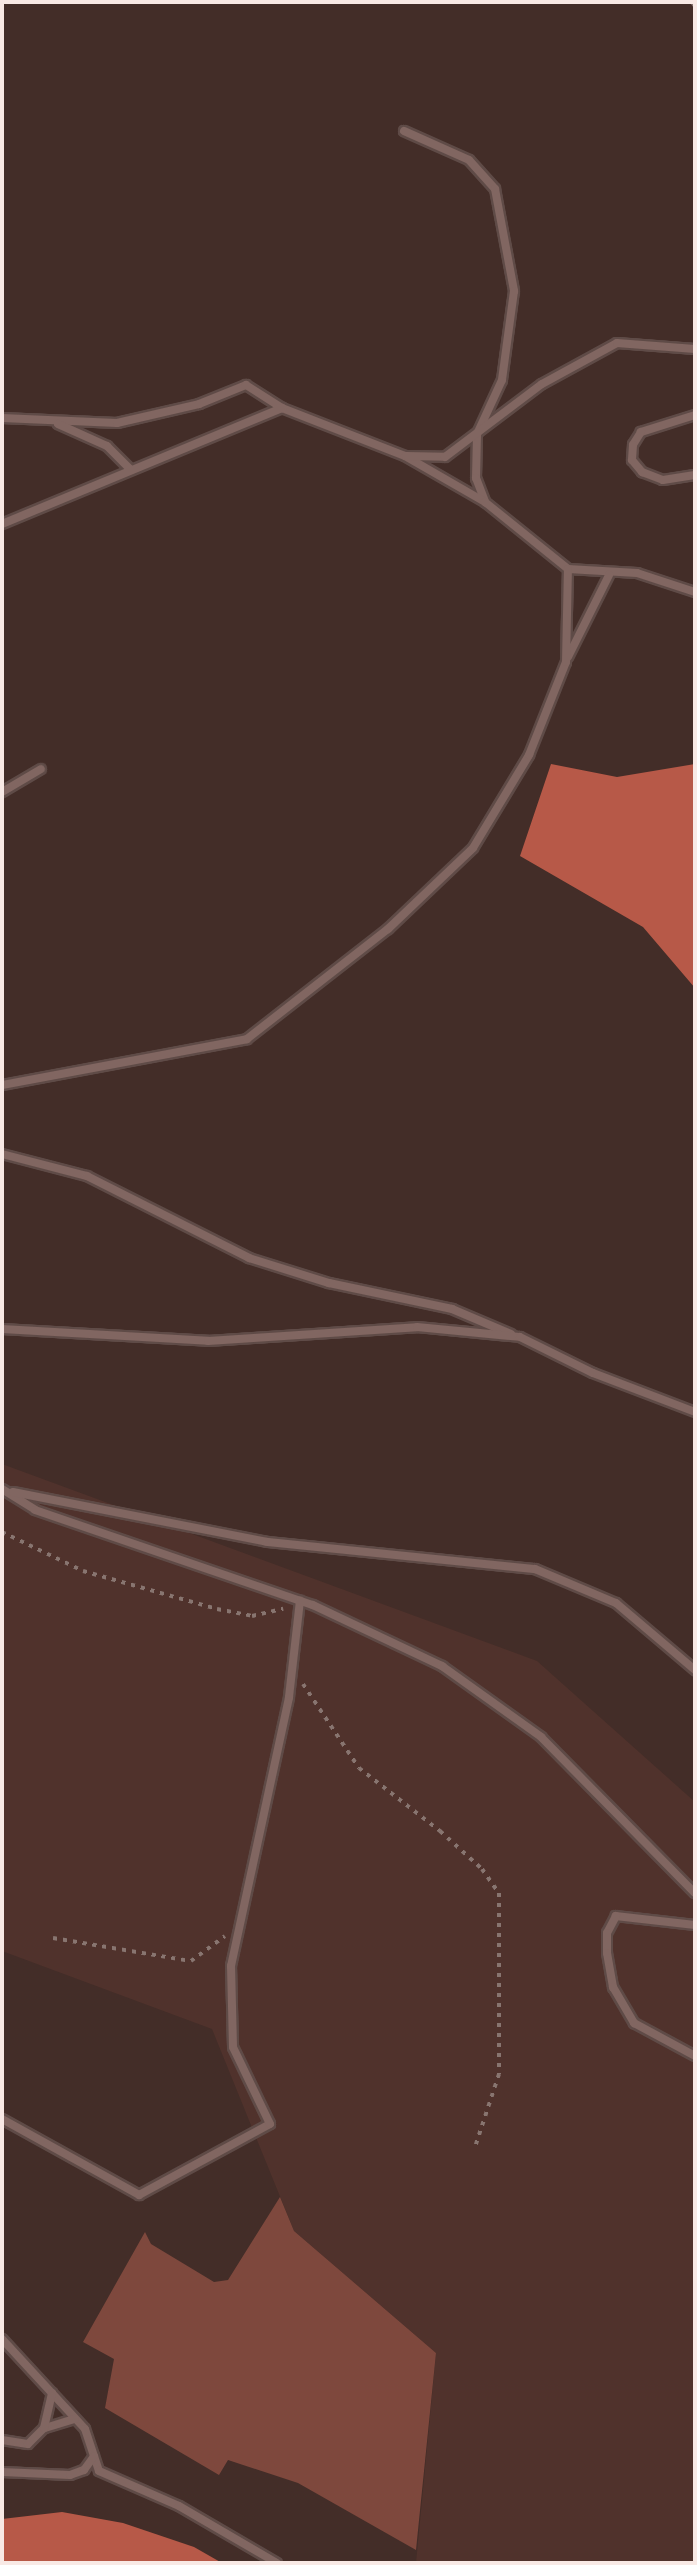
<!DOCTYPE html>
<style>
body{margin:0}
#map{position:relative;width:697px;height:2565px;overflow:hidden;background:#432d28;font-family:Lato,sans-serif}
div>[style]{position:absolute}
.built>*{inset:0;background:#50322c}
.green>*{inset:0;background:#7e483d}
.water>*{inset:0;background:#b75948}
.path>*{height:4px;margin-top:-2px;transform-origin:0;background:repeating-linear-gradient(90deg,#887570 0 4px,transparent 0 10px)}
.roads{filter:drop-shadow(2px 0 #5f4b47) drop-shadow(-2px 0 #5f4b47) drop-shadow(0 2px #5f4b47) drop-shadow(0 -2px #5f4b47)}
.service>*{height:8px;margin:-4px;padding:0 4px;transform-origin:4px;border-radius:4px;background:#816661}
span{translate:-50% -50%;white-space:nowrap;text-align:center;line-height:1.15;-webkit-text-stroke:8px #432d28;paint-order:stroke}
.frame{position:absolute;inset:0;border:4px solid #f8e9e5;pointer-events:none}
</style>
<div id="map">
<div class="built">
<i style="clip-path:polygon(2px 1464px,537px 1661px,695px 1802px,695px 2563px,416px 2563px,436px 2353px,294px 2231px,212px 2029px,2px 1951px)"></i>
</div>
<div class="green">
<i style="clip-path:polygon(280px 2197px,294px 2231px,436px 2353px,416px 2550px,298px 2483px,228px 2460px,219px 2475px,105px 2408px,114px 2359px,83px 2342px,145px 2232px,151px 2244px,214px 2282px,228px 2280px)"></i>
</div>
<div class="water">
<i style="clip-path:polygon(551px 764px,617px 777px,695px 764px,695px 988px,643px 927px,520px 856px)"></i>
<i style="clip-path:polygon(62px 2512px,123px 2523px,194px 2547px,222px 2563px,2px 2563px,2px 2519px)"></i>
</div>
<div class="path">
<i style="left:692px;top:2px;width:5px;rotate:53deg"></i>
<i style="left:2px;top:1532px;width:90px;rotate:25.7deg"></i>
<i style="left:83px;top:1571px;width:139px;rotate:15.8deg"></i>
<i style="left:217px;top:1609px;width:36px;rotate:11deg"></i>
<i style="left:252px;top:1616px;width:32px;rotate:-13deg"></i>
<i style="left:303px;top:1684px;width:101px;rotate:56.3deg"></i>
<i style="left:359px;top:1768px;width:103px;rotate:37.9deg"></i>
<i style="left:440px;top:1831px;width:57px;rotate:42.1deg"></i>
<i style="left:482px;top:1869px;width:29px;rotate:55deg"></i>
<i style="left:499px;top:1893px;width:181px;rotate:90deg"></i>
<i style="left:499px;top:2074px;width:74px;rotate:108.2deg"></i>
<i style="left:53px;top:1938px;width:140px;rotate:9.5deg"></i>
<i style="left:191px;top:1961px;width:42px;rotate:-36.3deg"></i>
</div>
<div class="roads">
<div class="service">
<i style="left:404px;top:131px;width:71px;rotate:24deg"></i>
<i style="left:469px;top:160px;width:39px;rotate:48deg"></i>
<i style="left:495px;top:189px;width:104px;rotate:79.4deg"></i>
<i style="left:514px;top:291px;width:90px;rotate:97.7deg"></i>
<i style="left:502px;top:380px;width:60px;rotate:114.8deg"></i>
<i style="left:477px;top:434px;width:44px;rotate:91.3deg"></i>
<i style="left:476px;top:478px;width:26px;rotate:69deg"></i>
<i style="left:695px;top:415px;width:57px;rotate:162.5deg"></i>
<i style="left:641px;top:432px;width:15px;rotate:122deg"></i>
<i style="left:633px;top:445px;width:15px;rotate:94deg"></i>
<i style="left:632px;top:460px;width:16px;rotate:50deg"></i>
<i style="left:642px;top:472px;width:22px;rotate:21deg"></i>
<i style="left:663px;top:480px;width:32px;rotate:-9deg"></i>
<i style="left:2px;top:418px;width:115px;rotate:2.5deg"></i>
<i style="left:117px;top:423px;width:84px;rotate:-13deg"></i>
<i style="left:199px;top:404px;width:51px;rotate:-22deg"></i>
<i style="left:246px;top:385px;width:43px;rotate:32.6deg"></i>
<i style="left:282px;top:408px;width:132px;rotate:21.3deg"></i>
<i style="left:405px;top:456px;width:92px;rotate:29.9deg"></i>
<i style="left:485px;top:502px;width:107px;rotate:38.9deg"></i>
<i style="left:568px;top:569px;width:69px;rotate:3.3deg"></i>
<i style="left:637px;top:573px;width:61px;rotate:18.1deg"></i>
<i style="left:58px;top:424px;width:54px;rotate:24.2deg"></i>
<i style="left:107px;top:446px;width:33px;rotate:45deg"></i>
<i style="left:406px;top:456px;width:39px;rotate:1deg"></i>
<i style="left:445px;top:457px;width:121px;rotate:-37deg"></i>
<i style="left:542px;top:384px;width:85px;rotate:-28.7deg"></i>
<i style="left:617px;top:343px;width:78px;rotate:4.4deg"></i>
<i style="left:2px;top:524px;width:303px;rotate:-22.5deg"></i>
<i style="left:568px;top:657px;width:92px;rotate:-63.4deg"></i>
<i style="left:2px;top:792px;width:45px;rotate:-30.5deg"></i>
<i style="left:2px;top:1085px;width:249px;rotate:-10.6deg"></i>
<i style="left:247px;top:1039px;width:179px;rotate:-38deg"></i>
<i style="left:388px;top:929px;width:117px;rotate:-43.6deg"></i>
<i style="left:473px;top:848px;width:109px;rotate:-58.9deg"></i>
<i style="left:529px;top:755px;width:100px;rotate:-68.3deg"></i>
<i style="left:566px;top:662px;width:93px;rotate:-88.8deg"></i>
<i style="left:2px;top:1154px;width:88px;rotate:14.5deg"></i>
<i style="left:87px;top:1176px;width:182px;rotate:26.8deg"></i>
<i style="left:249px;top:1258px;width:84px;rotate:17.4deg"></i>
<i style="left:329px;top:1283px;width:126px;rotate:11.9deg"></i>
<i style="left:452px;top:1309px;width:64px;rotate:23deg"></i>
<i style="left:2px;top:1329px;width:206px;rotate:3.3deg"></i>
<i style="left:208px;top:1341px;width:209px;rotate:-3.8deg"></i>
<i style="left:417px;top:1327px;width:103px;rotate:5.5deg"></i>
<i style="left:520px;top:1337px;width:81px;rotate:26.3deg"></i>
<i style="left:593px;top:1373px;width:109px;rotate:20.9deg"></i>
<i style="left:2px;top:1489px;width:39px;rotate:32deg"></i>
<i style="left:35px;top:1510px;width:294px;rotate:18.9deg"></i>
<i style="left:313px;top:1605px;width:143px;rotate:25.3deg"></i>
<i style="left:442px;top:1666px;width:122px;rotate:35.6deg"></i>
<i style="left:541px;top:1737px;width:219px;rotate:45.4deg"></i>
<i style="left:13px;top:1492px;width:259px;rotate:11.1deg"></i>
<i style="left:267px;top:1542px;width:269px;rotate:5.8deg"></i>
<i style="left:535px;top:1569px;width:88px;rotate:22.8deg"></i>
<i style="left:616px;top:1603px;width:104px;rotate:40.3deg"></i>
<i style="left:695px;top:1925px;width:80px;rotate:-173.5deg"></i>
<i style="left:616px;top:1916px;width:19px;rotate:118deg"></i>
<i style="left:607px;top:1933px;width:20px;rotate:90deg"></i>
<i style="left:607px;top:1953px;width:35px;rotate:80deg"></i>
<i style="left:613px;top:1987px;width:42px;rotate:59.7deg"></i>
<i style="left:634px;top:2023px;width:69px;rotate:28.4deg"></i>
<i style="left:2px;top:2119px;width:157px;rotate:29deg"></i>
<i style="left:139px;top:2195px;width:149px;rotate:-28.5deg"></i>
<i style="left:270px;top:2124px;width:85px;rotate:-115.7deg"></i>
<i style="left:233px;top:2047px;width:81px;rotate:-91.4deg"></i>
<i style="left:231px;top:1966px;width:275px;rotate:-77.8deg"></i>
<i style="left:289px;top:1697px;width:97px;rotate:-83.5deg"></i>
<i style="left:2px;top:2339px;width:122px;rotate:47.3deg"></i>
<i style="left:85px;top:2429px;width:44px;rotate:71.6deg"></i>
<i style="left:99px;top:2471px;width:87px;rotate:23.6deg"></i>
<i style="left:179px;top:2506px;width:113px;rotate:30.2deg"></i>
<i style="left:45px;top:2428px;width:31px;rotate:-17deg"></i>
<i style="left:2px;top:2440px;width:26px;rotate:9deg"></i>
<i style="left:28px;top:2444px;width:23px;rotate:-45deg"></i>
<i style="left:44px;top:2428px;width:36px;rotate:-77deg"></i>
<i style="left:2px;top:2472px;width:68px;rotate:2.5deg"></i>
<i style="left:70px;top:2475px;width:15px;rotate:-20deg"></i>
<i style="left:84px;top:2470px;width:17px;rotate:-54deg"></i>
</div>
</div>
<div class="frame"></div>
</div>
